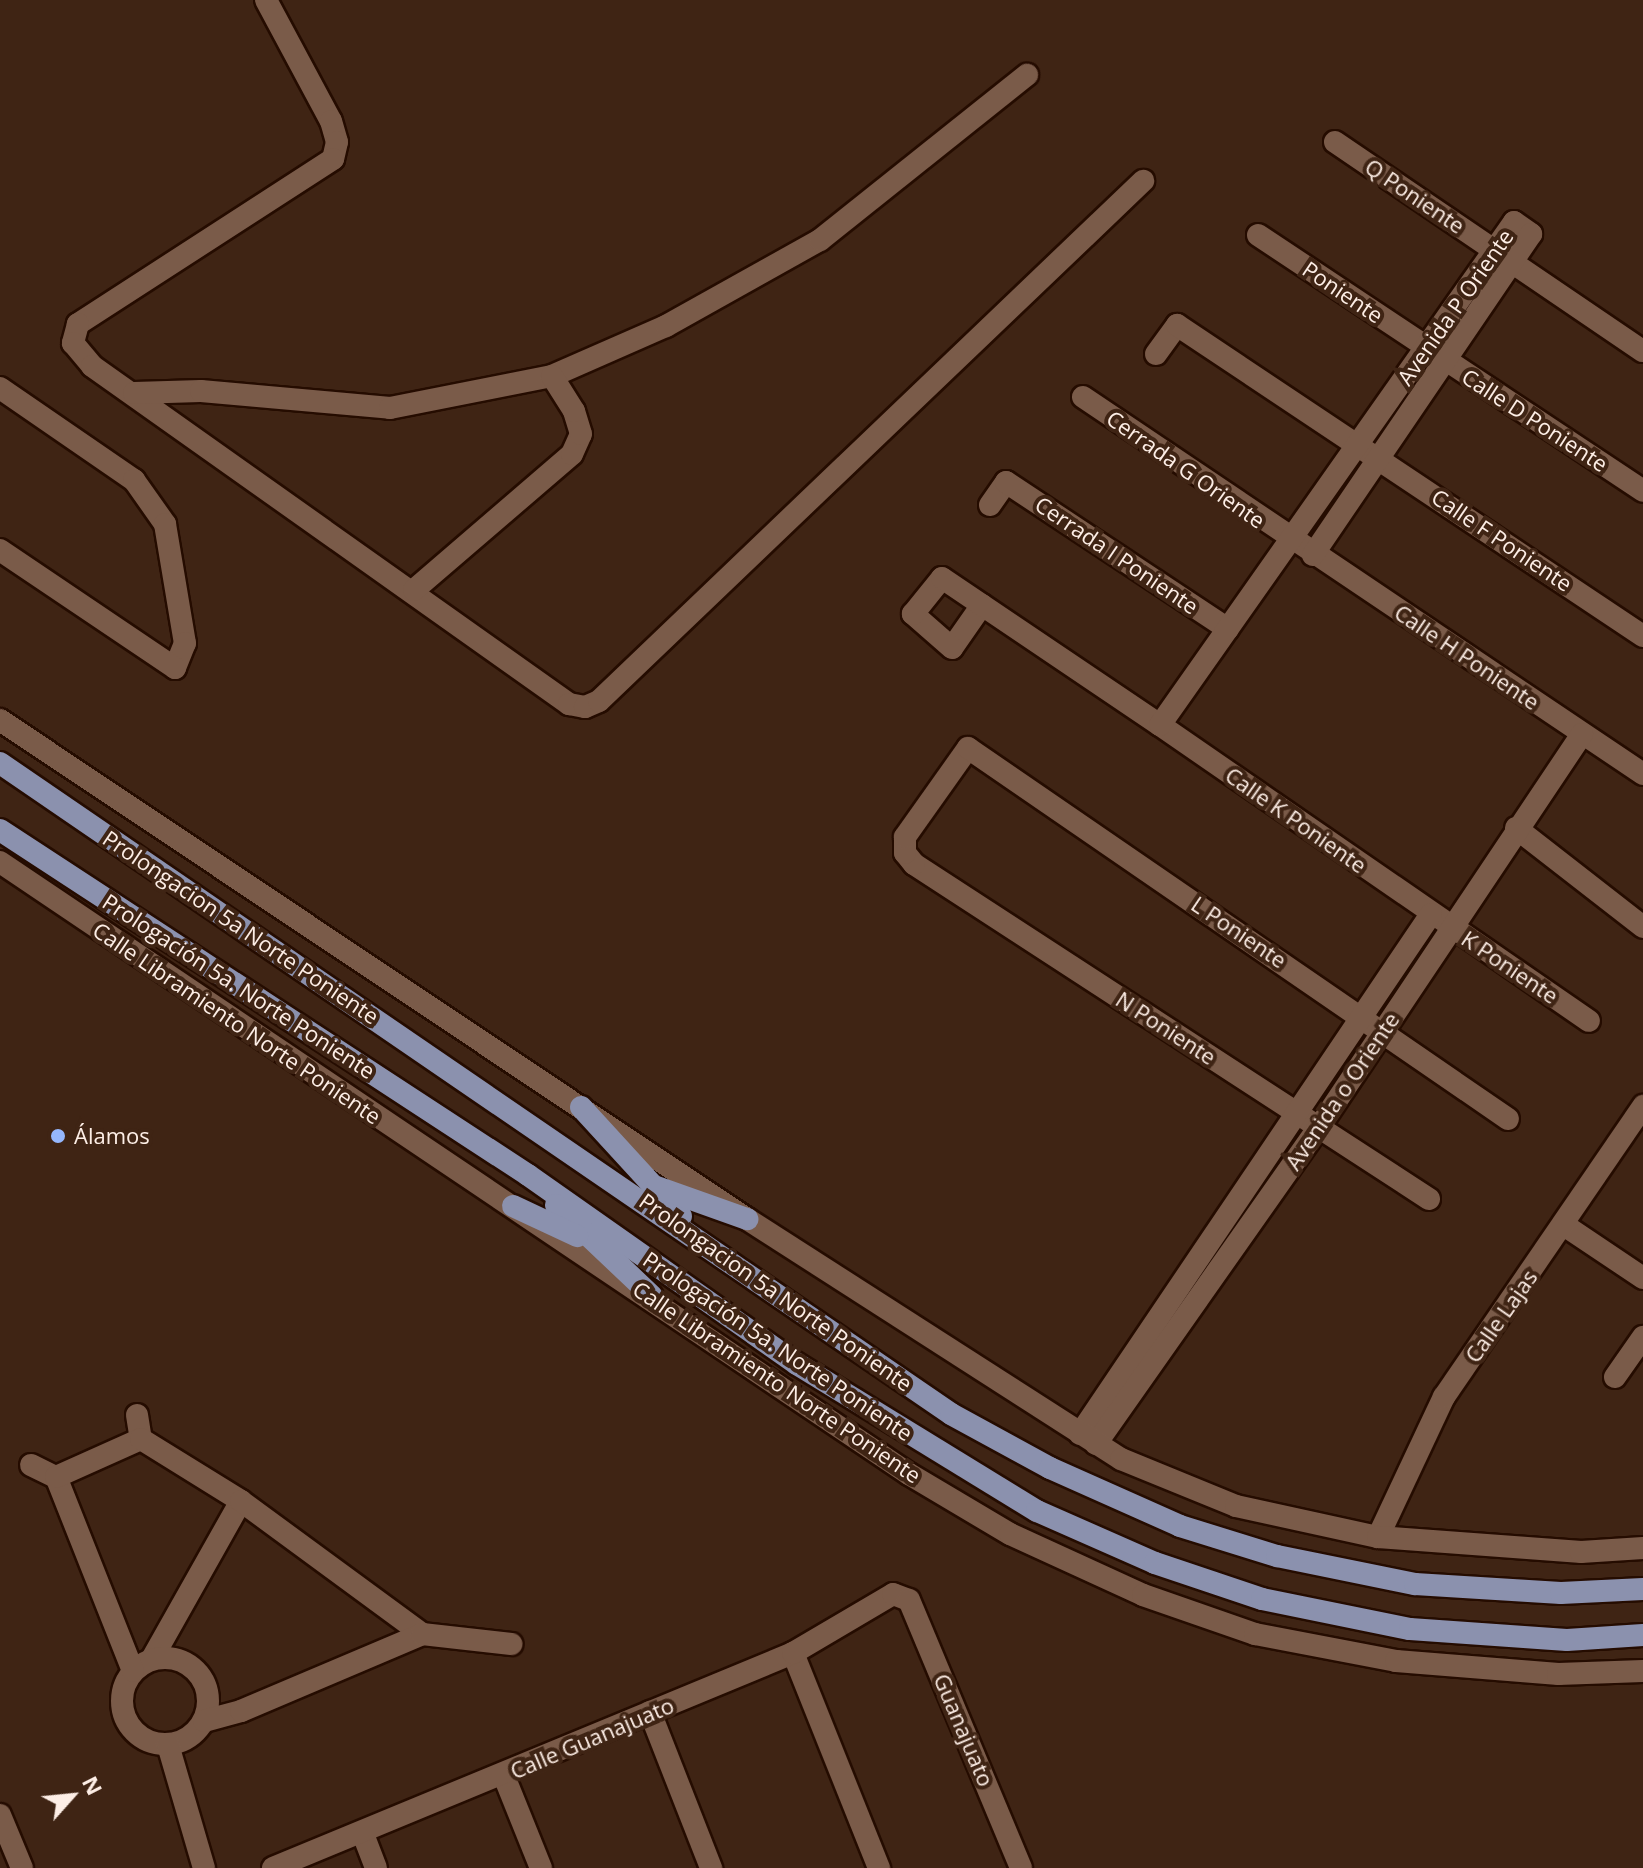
<!DOCTYPE html>
<meta charset="utf-8">
<style>
body{margin:0}
#map{position:relative;width:1643px;height:1868px;overflow:hidden;background:#3f2414;font-family:"Open Sans",sans-serif}
div>[style]{position:absolute}
.roads{filter:drop-shadow(2px 0 #250c00) drop-shadow(-2px 0 #250c00) drop-shadow(0 2px #250c00) drop-shadow(0 -2px #250c00)}
.minor>*{height:22px;margin:-11px;padding:0 11px;transform-origin:11px;border-radius:11px;background:#7a5b49}
.minor>.ring{margin:-11px;padding:0;box-sizing:content-box;background:none;border:22px solid #7a5b49;border-radius:50%}
.tertiary>*{height:22px;margin:-11px;padding:0 11px;transform-origin:11px;border-radius:11px;background:#7a5b49}
.primary>*{height:22px;margin:-11px;padding:0 11px;transform-origin:11px;border-radius:11px;background:#8b91ae}
.dots>*{width:22px;height:22px;translate:-50% -50%;box-sizing:border-box;border:4px solid #3f2414;border-radius:50%}
span{translate:-50% -50%;white-space:nowrap;text-align:center;line-height:1.15;-webkit-text-stroke:8px #3f2414;paint-order:stroke}
.street-label{font-size:22px;color:#fdeee6}
.poi-label{font-size:22px;color:#fdeee6}
.left{translate:0 -50%;text-align:left}
.north{position:absolute;left:32px;top:1756px;width:80px;height:80px;-webkit-text-stroke:6px #3f2414;paint-order:stroke;rotate:63deg;font-size:22px;font-weight:700;line-height:32px;text-align:center;color:#fdeee6}
.north::after{content:'';display:block;margin:auto;width:28px;height:36px;background:#fdeee6;clip-path:polygon(50% 0,100% 100%,50% 72%,0 100%)}
</style>
<div id="map">
<div class="roads">
<div class="minor">
<i style="left:266px;top:0;width:137px;rotate:61.8deg"></i>
<i style="left:331px;top:121px;width:22px;rotate:74deg"></i>
<i style="left:337px;top:142px;width:17px;rotate:103deg"></i>
<i style="left:333px;top:159px;width:304px;rotate:147.1deg"></i>
<i style="left:78px;top:324px;width:20px;rotate:105deg"></i>
<i style="left:73px;top:343px;width:30px;rotate:50deg"></i>
<i style="left:92px;top:366px;width:585px;rotate:35.32deg"></i>
<i style="left:569px;top:704px;width:16px;rotate:11deg"></i>
<i style="left:585px;top:707px;width:15px;rotate:-23deg"></i>
<i style="left:599px;top:701px;width:753px;rotate:-43.71deg"></i>
<i style="left:1335px;top:142px;width:372px;rotate:34.2deg"></i>
<i style="left:1258px;top:235px;width:462px;rotate:33.6deg"></i>
<i style="left:1156px;top:354px;width:36px;rotate:-54deg"></i>
<i style="left:1177px;top:325px;width:560px;rotate:33.72deg"></i>
<i style="left:0;top:388px;width:163px;rotate:34.5deg"></i>
<i style="left:134px;top:480px;width:54px;rotate:54.8deg"></i>
<i style="left:165px;top:524px;width:121px;rotate:80.5deg"></i>
<i style="left:185px;top:643px;width:27px;rotate:112deg"></i>
<i style="left:175px;top:668px;width:211px;rotate:-146deg"></i>
<i style="left:134px;top:393px;width:67px;rotate:-1.7deg"></i>
<i style="left:201px;top:391px;width:190px;rotate:5.1deg"></i>
<i style="left:390px;top:408px;width:165px;rotate:-11.2deg"></i>
<i style="left:552px;top:376px;width:124px;rotate:-23.7deg"></i>
<i style="left:666px;top:326px;width:176px;rotate:-29.2deg"></i>
<i style="left:820px;top:240px;width:265px;rotate:-38.6deg"></i>
<i style="left:1083px;top:397px;width:675px;rotate:33.95deg"></i>
<i style="left:990px;top:505px;width:28px;rotate:-55deg"></i>
<i style="left:1006px;top:482px;width:266px;rotate:33.5deg"></i>
<i style="left:414px;top:590px;width:208px;rotate:-40.7deg"></i>
<i style="left:572px;top:454px;width:22px;rotate:-66deg"></i>
<i style="left:581px;top:434px;width:24px;rotate:-107deg"></i>
<i style="left:574px;top:411px;width:41px;rotate:-122.2deg"></i>
<i style="left:982px;top:605px;width:52px;rotate:124.9deg"></i>
<i style="left:952px;top:648px;width:52px;rotate:-138.9deg"></i>
<i style="left:913px;top:614px;width:46px;rotate:-51.1deg"></i>
<i style="left:942px;top:578px;width:263px;rotate:34deg"></i>
<i style="left:1160px;top:725px;width:521px;rotate:34.6deg"></i>
<i style="left:1160px;top:725px;width:615px;rotate:-54.86deg"></i>
<i style="left:1514px;top:222px;width:21px;rotate:35deg"></i>
<i style="left:1531px;top:234px;width:388px;rotate:124.2deg"></i>
<i style="left:1516px;top:828px;width:161px;rotate:37.9deg"></i>
<i style="left:1429px;top:1199px;width:614px;rotate:-146.96deg"></i>
<i style="left:914px;top:864px;width:14px;rotate:-129deg"></i>
<i style="left:905px;top:853px;width:16px;rotate:-90deg"></i>
<i style="left:905px;top:837px;width:109px;rotate:-54.7deg"></i>
<i style="left:968px;top:748px;width:655px;rotate:34.49deg"></i>
<i style="left:1564px;top:1225px;width:95px;rotate:33.9deg"></i>
<i style="left:1615px;top:1377px;width:49px;rotate:-55deg"></i>
<i style="left:137px;top:1415px;width:24px;rotate:81deg"></i>
<i style="left:1080px;top:1434px;width:627px;rotate:-55.98deg"></i>
<i style="left:1096px;top:1444px;width:388px;rotate:-54.9deg"></i>
<i style="left:1319px;top:1127px;width:473px;rotate:-56.2deg"></i>
<i style="left:31px;top:1465px;width:28px;rotate:26deg"></i>
<i style="left:1378px;top:1537px;width:155px;rotate:-64.8deg"></i>
<i style="left:1444px;top:1397px;width:353px;rotate:-55.6deg"></i>
<i style="left:793px;top:1653px;width:232px;rotate:68.2deg"></i>
<i style="left:153px;top:1657px;width:179px;rotate:-60.6deg"></i>
<i class="ring" style="left:122px;top:1658px;width:64px;height:64px"></i>
<i style="left:133px;top:1671px;width:209px;rotate:-111.6deg"></i>
<i style="left:56px;top:1477px;width:93px;rotate:-24.1deg"></i>
<i style="left:141px;top:1439px;width:118px;rotate:31.8deg"></i>
<i style="left:241px;top:1501px;width:225px;rotate:36.3deg"></i>
<i style="left:650px;top:1712px;width:168px;rotate:68.6deg"></i>
<i style="left:204px;top:1721px;width:38px;rotate:-15deg"></i>
<i style="left:241px;top:1711px;width:197px;rotate:-23deg"></i>
<i style="left:422px;top:1634px;width:90px;rotate:6.4deg"></i>
<i style="left:168px;top:1745px;width:128px;rotate:73.7deg"></i>
<i style="left:504px;top:1776px;width:99px;rotate:68.1deg"></i>
<i style="left:0;top:1815px;width:57px;rotate:67.5deg"></i>
<i style="left:363px;top:1834px;width:36px;rotate:69deg"></i>
<i style="left:273px;top:1868px;width:563px;rotate:-22.46deg"></i>
<i style="left:793px;top:1653px;width:116px;rotate:-30.5deg"></i>
<i style="left:893px;top:1594px;width:17px;rotate:21deg"></i>
<i style="left:909px;top:1600px;width:290px;rotate:67.3deg"></i>
</div>
<div class="tertiary">
<i style="left:0;top:720px;width:898px;rotate:33.74deg"></i>
<i style="left:747px;top:1219px;width:444px;rotate:32.7deg"></i>
<i style="left:1121px;top:1459px;width:124px;rotate:22.2deg"></i>
<i style="left:1236px;top:1506px;width:145px;rotate:12.3deg"></i>
<i style="left:1378px;top:1537px;width:204px;rotate:4.2deg"></i>
<i style="left:1581px;top:1552px;width:62px;rotate:-3.7deg"></i>
<i style="left:0;top:862px;width:1096px;rotate:33.95deg"></i>
<i style="left:909px;top:1474px;width:117px;rotate:30.7deg"></i>
<i style="left:1010px;top:1534px;width:146px;rotate:24.6deg"></i>
<i style="left:1143px;top:1595px;width:119px;rotate:19.2deg"></i>
<i style="left:1255px;top:1634px;width:144px;rotate:10.8deg"></i>
<i style="left:1396px;top:1661px;width:163px;rotate:4.6deg"></i>
<i style="left:1558px;top:1674px;width:85px;rotate:-2deg"></i>
</div>
<div class="primary">
<i style="left:0;top:763px;width:1152px;rotate:34.39deg"></i>
<i style="left:951px;top:1414px;width:113px;rotate:28.6deg"></i>
<i style="left:1050px;top:1468px;width:142px;rotate:24deg"></i>
<i style="left:1180px;top:1526px;width:102px;rotate:17.2deg"></i>
<i style="left:1277px;top:1556px;width:141px;rotate:11.5deg"></i>
<i style="left:1415px;top:1584px;width:146px;rotate:3.5deg"></i>
<i style="left:1561px;top:1593px;width:82px;rotate:-2.8deg"></i>
<i style="left:0;top:830px;width:631px;rotate:33.16deg"></i>
<i style="left:528px;top:1175px;width:329px;rotate:35.1deg"></i>
<i style="left:797px;top:1364px;width:281px;rotate:31.5deg"></i>
<i style="left:1037px;top:1511px;width:129px;rotate:23.8deg"></i>
<i style="left:1155px;top:1563px;width:113px;rotate:18.6deg"></i>
<i style="left:1262px;top:1599px;width:151px;rotate:11.5deg"></i>
<i style="left:1410px;top:1629px;width:157px;rotate:4deg"></i>
<i style="left:1567px;top:1640px;width:76px;rotate:-3.8deg"></i>
<i style="left:581px;top:1107px;width:148px;rotate:47.5deg"></i>
<i style="left:657px;top:1187px;width:96px;rotate:19.6deg"></i>
<i style="left:556px;top:1205px;width:132px;rotate:43.5deg"></i>
<i style="left:513px;top:1206px;width:71px;rotate:25.1deg"></i>
</div>
</div>
<div class="dots">
<i style="left:58px;top:1136px;background:#95b7fd"></i>
</div>
<div class="street-label">
<span style="left:1415px;top:196px;rotate:34deg">Q Poniente</span>
<span style="left:1343px;top:292px;rotate:34deg">Poniente</span>
<span style="left:1455px;top:307px;rotate:-55deg">Avenida P Oriente</span>
<span style="left:1535px;top:420px;rotate:33deg">Calle D Poniente</span>
<span style="left:1186px;top:469px;rotate:35deg">Cerrada G Oriente</span>
<span style="left:1502px;top:540px;rotate:34deg">Calle F Poniente</span>
<span style="left:1117px;top:555px;rotate:34deg">Cerrada I Poniente</span>
<span style="left:1467px;top:657px;rotate:34deg">Calle H Poniente</span>
<span style="left:1296px;top:820px;rotate:35deg">Calle K Poniente</span>
<span style="left:241px;top:927px;rotate:34deg">Prolongacion 5a Norte Poniente</span>
<span style="left:1239px;top:932px;rotate:34deg">L Poniente</span>
<span style="left:1510px;top:967px;rotate:34deg">K Poniente</span>
<span style="left:239px;top:986px;rotate:33deg">Prologación 5a. Norte Poniente</span>
<span style="left:237px;top:1023px;rotate:34deg">Calle Libramiento Norte Poniente</span>
<span style="left:1166px;top:1028px;rotate:33deg">N Poniente</span>
<span style="left:1342px;top:1091px;rotate:-56deg">Avenida o Oriente</span>
<span style="left:776px;top:1292px;rotate:35deg">Prolongacion 5a Norte Poniente</span>
<span style="left:1501px;top:1316px;rotate:-55deg">Calle Lajas</span>
<span style="left:778px;top:1346px;rotate:34deg">Prologación 5a. Norte Poniente</span>
<span style="left:777px;top:1382px;rotate:34deg">Calle Libramiento Norte Poniente</span>
<span style="left:964px;top:1730px;rotate:67deg">Guanajuato</span>
<span style="left:592px;top:1738px;rotate:-23deg">Calle Guanajuato</span>
</div>
<div class="poi-label">
<span class="left" style="left:74px;top:1136px">Álamos</span>
</div>
<div class="north">N</div>
</div>
